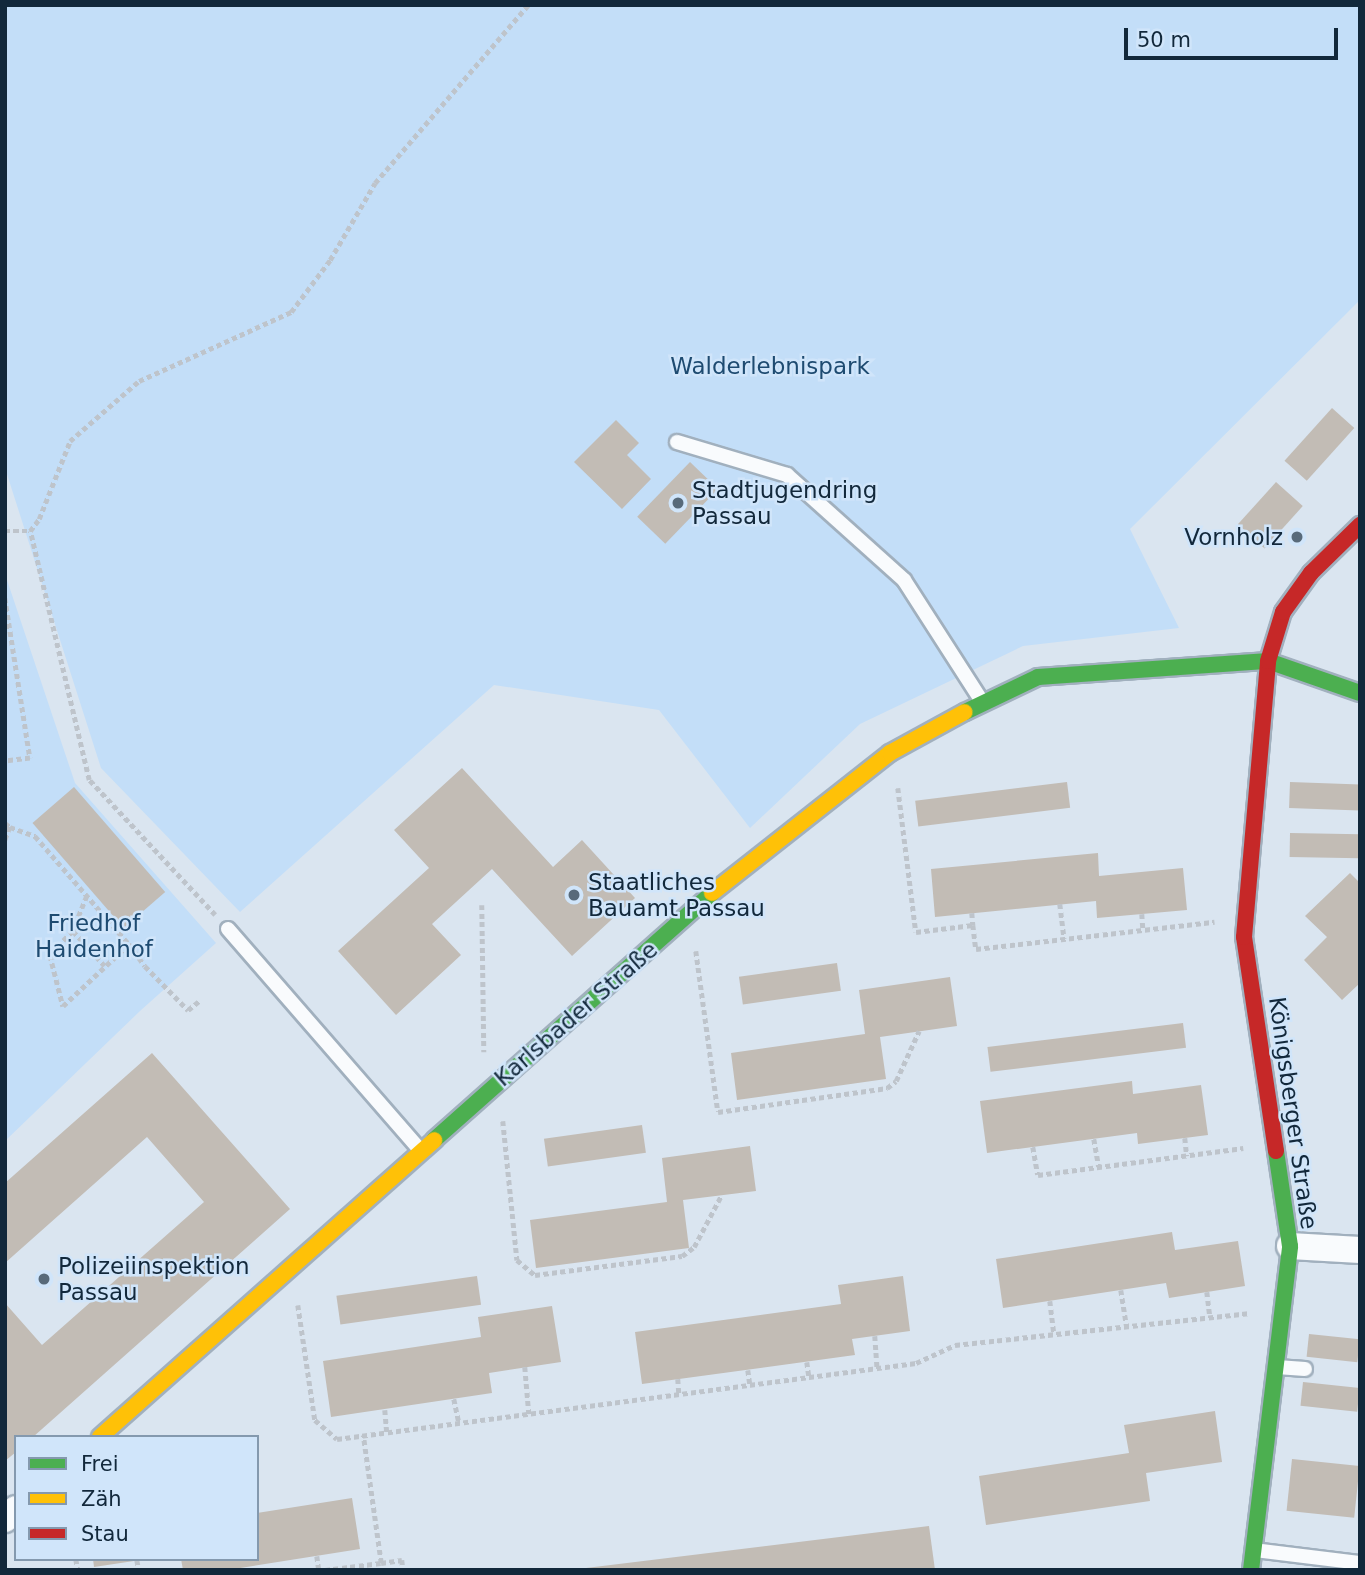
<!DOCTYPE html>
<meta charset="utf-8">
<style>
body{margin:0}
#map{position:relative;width:1365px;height:1575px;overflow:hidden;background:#dae5f0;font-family:"DejaVu Sans",sans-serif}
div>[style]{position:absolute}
.green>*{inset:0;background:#c3def8}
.building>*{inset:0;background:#c2bcb5;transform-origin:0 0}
.path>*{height:4.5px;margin-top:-2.25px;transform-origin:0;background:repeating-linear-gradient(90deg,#bec4cb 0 5px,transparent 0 8.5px)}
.roads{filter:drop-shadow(2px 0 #a1b0be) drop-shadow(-2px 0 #a1b0be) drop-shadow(0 2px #a1b0be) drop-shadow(0 -2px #a1b0be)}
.lane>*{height:14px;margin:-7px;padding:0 7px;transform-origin:7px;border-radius:7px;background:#f9fbfd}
.street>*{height:26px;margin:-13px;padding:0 13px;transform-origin:13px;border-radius:13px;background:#f9fbfd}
.fast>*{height:16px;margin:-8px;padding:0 8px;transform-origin:8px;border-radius:8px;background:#4caf50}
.slow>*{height:16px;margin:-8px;padding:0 8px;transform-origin:8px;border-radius:8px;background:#ffc107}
.jam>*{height:16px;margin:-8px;padding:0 8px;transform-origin:8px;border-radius:8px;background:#c62828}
.dots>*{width:19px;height:19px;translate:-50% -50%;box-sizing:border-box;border:4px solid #d0e5fa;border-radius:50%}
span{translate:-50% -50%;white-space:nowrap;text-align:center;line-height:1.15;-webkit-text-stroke:5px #d0e5fa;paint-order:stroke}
.park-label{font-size:23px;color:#1e4b71}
.poi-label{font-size:23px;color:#12283b}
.left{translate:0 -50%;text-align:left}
.right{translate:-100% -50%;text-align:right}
.street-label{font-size:23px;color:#12283b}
.frame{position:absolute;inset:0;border:7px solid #12283b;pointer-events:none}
.legend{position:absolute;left:14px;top:1435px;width:245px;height:126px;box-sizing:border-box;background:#d0e5fa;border:2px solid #8499ae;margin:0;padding:9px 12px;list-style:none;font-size:21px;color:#12283b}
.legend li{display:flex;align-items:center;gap:14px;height:35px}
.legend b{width:35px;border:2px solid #8499ae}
.scale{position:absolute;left:1124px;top:28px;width:214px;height:32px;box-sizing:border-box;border:4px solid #12283b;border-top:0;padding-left:9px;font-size:21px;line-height:24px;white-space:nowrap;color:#12283b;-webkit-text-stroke:5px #d0e5fa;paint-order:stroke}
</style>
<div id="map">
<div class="green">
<i style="clip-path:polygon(5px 5px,1360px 5px,1360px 300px,1130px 529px,1179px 628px,1023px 646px,860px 724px,750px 828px,659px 710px,494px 685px,240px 912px,101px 768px,5px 468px)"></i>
<i style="clip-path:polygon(5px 574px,75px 783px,216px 943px,140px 1011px,5px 1141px)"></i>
</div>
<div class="building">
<i style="left:1332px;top:408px;width:30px;height:71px;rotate:42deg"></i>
<i style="clip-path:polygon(616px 420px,639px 443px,627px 455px,651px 479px,622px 509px,574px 462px)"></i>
<i style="left:690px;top:462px;width:39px;height:76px;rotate:44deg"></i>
<i style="left:1276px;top:482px;width:36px;height:57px;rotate:42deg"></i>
<i style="clip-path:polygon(462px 768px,553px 867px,582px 840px,635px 898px,572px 956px,492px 869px,432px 924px,461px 955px,396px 1015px,338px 951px,429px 868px,394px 830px)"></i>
<i style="left:1067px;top:782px;width:26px;height:153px;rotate:83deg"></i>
<i style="left:1290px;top:782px;width:70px;height:26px;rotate:2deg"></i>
<i style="left:74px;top:787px;width:139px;height:55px;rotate:49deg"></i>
<i style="left:1290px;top:833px;width:70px;height:24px;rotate:1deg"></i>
<i style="clip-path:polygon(1098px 853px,1099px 876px,1183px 868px,1187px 910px,1097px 918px,1096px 901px,935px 917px,931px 869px)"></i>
<i style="clip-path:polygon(1350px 873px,1360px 883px,1360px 983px,1342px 1000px,1304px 960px,1327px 937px,1305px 916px)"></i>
<i style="left:837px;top:963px;width:28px;height:99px;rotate:82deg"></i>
<i style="clip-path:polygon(950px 977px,957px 1026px,880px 1037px,886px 1079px,737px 1100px,731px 1053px,865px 1034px,859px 990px)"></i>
<i style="left:1183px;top:1023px;width:25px;height:197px;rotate:83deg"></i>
<i style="clip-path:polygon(152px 1053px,290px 1209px,33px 1437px,16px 1437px,16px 1452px,5px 1461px,5px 1303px,42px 1345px,204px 1202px,147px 1137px,5px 1263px,5px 1183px)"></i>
<i style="clip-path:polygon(1132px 1081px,1133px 1094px,1201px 1085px,1208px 1135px,1138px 1144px,1137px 1133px,987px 1153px,980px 1101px)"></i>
<i style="left:642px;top:1125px;width:28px;height:99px;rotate:82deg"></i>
<i style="clip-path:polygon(750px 1146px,756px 1191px,683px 1200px,689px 1248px,536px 1268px,530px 1220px,667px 1202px,662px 1158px)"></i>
<i style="clip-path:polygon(1172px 1232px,1175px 1250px,1238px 1241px,1245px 1286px,1169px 1298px,1166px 1283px,1003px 1308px,996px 1259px)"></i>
<i style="left:477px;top:1276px;width:29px;height:142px;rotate:82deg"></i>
<i style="clip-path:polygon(903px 1276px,910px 1331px,852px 1339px,855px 1355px,642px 1384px,635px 1332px,841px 1304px,838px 1285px)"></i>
<i style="clip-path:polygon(552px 1306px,561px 1362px,489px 1373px,492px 1393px,331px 1417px,323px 1361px,481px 1337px,478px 1317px)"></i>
<i style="left:1309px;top:1334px;width:51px;height:23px;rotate:6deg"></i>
<i style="left:1303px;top:1382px;width:57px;height:24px;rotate:6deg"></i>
<i style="clip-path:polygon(1215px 1411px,1222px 1462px,1146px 1473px,1150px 1501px,986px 1525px,979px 1476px,1129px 1453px,1124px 1425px)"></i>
<i style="left:1292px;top:1459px;width:68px;height:52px;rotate:6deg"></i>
<i style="clip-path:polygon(352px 1498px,360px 1549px,228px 1570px,183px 1570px,181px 1559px,257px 1559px,257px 1513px)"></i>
<i style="clip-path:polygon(929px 1526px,935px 1570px,586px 1570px,586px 1568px)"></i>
<i style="clip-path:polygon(93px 1559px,133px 1559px,134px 1561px,94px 1567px)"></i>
</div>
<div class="path">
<i style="left:5px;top:531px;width:25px"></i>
<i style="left:5px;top:598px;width:162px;rotate:81.1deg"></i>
<i style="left:30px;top:758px;width:25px;rotate:173deg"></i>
<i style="left:898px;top:788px;width:145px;rotate:82.9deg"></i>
<i style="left:916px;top:932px;width:57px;rotate:-7deg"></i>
<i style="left:973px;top:925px;width:24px;rotate:83deg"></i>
<i style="left:976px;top:949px;width:240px;rotate:-6.5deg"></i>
<i style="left:5px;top:823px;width:6px;rotate:39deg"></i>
<i style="left:10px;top:827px;width:14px;rotate:111deg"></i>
<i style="left:10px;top:827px;width:27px;rotate:20deg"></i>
<i style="left:35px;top:836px;width:143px;rotate:49deg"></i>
<i style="left:129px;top:944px;width:27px;rotate:54deg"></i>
<i style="left:145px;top:966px;width:62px;rotate:45.7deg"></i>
<i style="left:188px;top:1010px;width:14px;rotate:-39deg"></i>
<i style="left:87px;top:896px;width:38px;rotate:112deg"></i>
<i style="left:73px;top:931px;width:33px;rotate:134deg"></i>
<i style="left:50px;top:955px;width:53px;rotate:75.7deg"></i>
<i style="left:63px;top:1006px;width:91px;rotate:-43.2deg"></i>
<i style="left:1060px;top:904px;width:35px;rotate:83deg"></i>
<i style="left:482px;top:905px;width:147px;rotate:89.2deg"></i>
<i style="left:972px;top:913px;width:12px;rotate:85deg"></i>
<i style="left:1142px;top:914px;width:16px;rotate:86deg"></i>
<i style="left:215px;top:915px;width:185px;rotate:-133deg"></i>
<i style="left:89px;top:780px;width:256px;rotate:-103.3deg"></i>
<i style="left:30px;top:531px;width:15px;rotate:-53deg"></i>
<i style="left:39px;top:519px;width:84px;rotate:-68.3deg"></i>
<i style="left:70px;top:441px;width:91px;rotate:-41deg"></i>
<i style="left:139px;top:381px;width:167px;rotate:-24.4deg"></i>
<i style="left:291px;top:312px;width:65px;rotate:-53.1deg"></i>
<i style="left:330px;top:260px;width:89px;rotate:-59.7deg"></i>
<i style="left:375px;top:183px;width:235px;rotate:-49.3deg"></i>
<i style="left:73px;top:931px;width:47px;rotate:47.6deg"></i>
<i style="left:696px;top:951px;width:162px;rotate:82.2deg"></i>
<i style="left:718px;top:1112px;width:171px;rotate:-8.1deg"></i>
<i style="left:887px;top:1088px;width:11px;rotate:-38deg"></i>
<i style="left:896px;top:1081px;width:55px;rotate:-65.3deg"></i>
<i style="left:503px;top:1121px;width:140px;rotate:84.2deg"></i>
<i style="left:517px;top:1260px;width:23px;rotate:40deg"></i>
<i style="left:535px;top:1275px;width:148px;rotate:-7.4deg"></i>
<i style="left:682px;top:1256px;width:15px;rotate:-37deg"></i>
<i style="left:694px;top:1247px;width:58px;rotate:-62.1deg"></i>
<i style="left:1185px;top:1138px;width:18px;rotate:84deg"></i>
<i style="left:1094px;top:1139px;width:28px;rotate:80deg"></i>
<i style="left:1033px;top:1147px;width:28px;rotate:80deg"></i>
<i style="left:1038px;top:1175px;width:207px;rotate:-7.5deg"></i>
<i style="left:1121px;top:1290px;width:36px;rotate:81deg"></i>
<i style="left:1207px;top:1292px;width:25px;rotate:83deg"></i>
<i style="left:1050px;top:1301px;width:33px;rotate:83deg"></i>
<i style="left:298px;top:1305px;width:116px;rotate:81.6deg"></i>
<i style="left:315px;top:1420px;width:29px;rotate:41deg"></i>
<i style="left:337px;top:1439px;width:584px;rotate:-7.48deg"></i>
<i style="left:916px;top:1363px;width:43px;rotate:-24.8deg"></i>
<i style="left:955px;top:1345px;width:297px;rotate:-6.2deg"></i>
<i style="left:875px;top:1336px;width:32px;rotate:86deg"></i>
<i style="left:807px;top:1362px;width:15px;rotate:82deg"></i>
<i style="left:525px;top:1367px;width:47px;rotate:85.1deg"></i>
<i style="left:748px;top:1370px;width:15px;rotate:82deg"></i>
<i style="left:678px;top:1379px;width:15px;rotate:86deg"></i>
<i style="left:454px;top:1399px;width:25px;rotate:78deg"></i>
<i style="left:385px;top:1410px;width:22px;rotate:85deg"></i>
<i style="left:317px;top:1556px;width:14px;rotate:82deg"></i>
<i style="left:76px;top:1559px;width:11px;rotate:80deg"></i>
<i style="left:137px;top:1560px;width:10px;rotate:79deg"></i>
<i style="left:381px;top:1563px;width:21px;rotate:-8deg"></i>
<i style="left:402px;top:1560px;width:10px;rotate:84deg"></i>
<i style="left:325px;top:1570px;width:56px;rotate:-7.1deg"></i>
<i style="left:381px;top:1563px;width:129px;rotate:-98deg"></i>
</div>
<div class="roads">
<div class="lane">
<i style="left:677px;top:442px;width:115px;rotate:16.7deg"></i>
<i style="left:787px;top:475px;width:157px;rotate:41.9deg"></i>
<i style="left:904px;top:580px;width:143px;rotate:57.3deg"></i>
<i style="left:228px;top:929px;width:294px;rotate:49deg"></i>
<i style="left:1277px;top:1367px;width:28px;rotate:4deg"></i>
<i style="left:1254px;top:1550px;width:107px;rotate:7deg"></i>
</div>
<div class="street">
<i style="left:1290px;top:1246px;width:70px;rotate:3.3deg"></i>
<i style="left:5px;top:1519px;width:15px;rotate:-42deg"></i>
</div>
<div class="fast">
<i style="left:965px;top:712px;width:81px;rotate:-25.6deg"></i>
<i style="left:1038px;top:677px;width:231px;rotate:-4deg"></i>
<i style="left:1268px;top:661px;width:97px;rotate:19.2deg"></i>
<i style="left:434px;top:1140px;width:372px;rotate:-41.6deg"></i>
<i style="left:1251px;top:1570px;width:326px;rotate:-83.1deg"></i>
<i style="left:1290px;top:1246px;width:96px;rotate:-98.4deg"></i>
</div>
<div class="slow">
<i style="left:712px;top:893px;width:226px;rotate:-38.2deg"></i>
<i style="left:890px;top:753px;width:85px;rotate:-28.7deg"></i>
<i style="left:100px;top:1437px;width:447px;rotate:-41.6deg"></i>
</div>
<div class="jam">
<i style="left:1276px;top:1151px;width:216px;rotate:-98.5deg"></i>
<i style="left:1244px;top:937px;width:277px;rotate:-85deg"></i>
<i style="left:1268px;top:661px;width:51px;rotate:-73deg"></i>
<i style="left:1283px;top:612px;width:48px;rotate:-54.3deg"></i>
<i style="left:1311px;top:573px;width:69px;rotate:-44.4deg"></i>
</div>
</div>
<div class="dots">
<i style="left:678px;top:503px;background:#586a7a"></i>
<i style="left:1297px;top:537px;background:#586a7a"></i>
<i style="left:574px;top:895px;background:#586a7a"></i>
<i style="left:44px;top:1279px;background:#586a7a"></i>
</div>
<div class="park-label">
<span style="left:770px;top:366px">Walderlebnispark</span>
<span style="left:94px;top:936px">Friedhof<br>Haidenhof</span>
</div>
<div class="poi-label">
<span class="left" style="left:692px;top:503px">Stadtjugendring<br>Passau</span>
<span class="right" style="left:1283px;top:537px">Vornholz</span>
<span class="left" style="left:588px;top:895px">Staatliches<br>Bauamt Passau</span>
<span class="left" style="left:58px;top:1279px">Polizeiinspektion<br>Passau</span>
</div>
<div class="street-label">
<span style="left:576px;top:1014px;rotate:-41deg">Karlsbader Straße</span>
<span style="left:1293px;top:1113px;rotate:82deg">Königsberger Straße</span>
</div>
<div class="frame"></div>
<ul class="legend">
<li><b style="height:9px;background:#4caf50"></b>Frei</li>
<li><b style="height:9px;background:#ffc107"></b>Zäh</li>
<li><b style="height:9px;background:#c62828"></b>Stau</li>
</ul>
<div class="scale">50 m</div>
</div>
